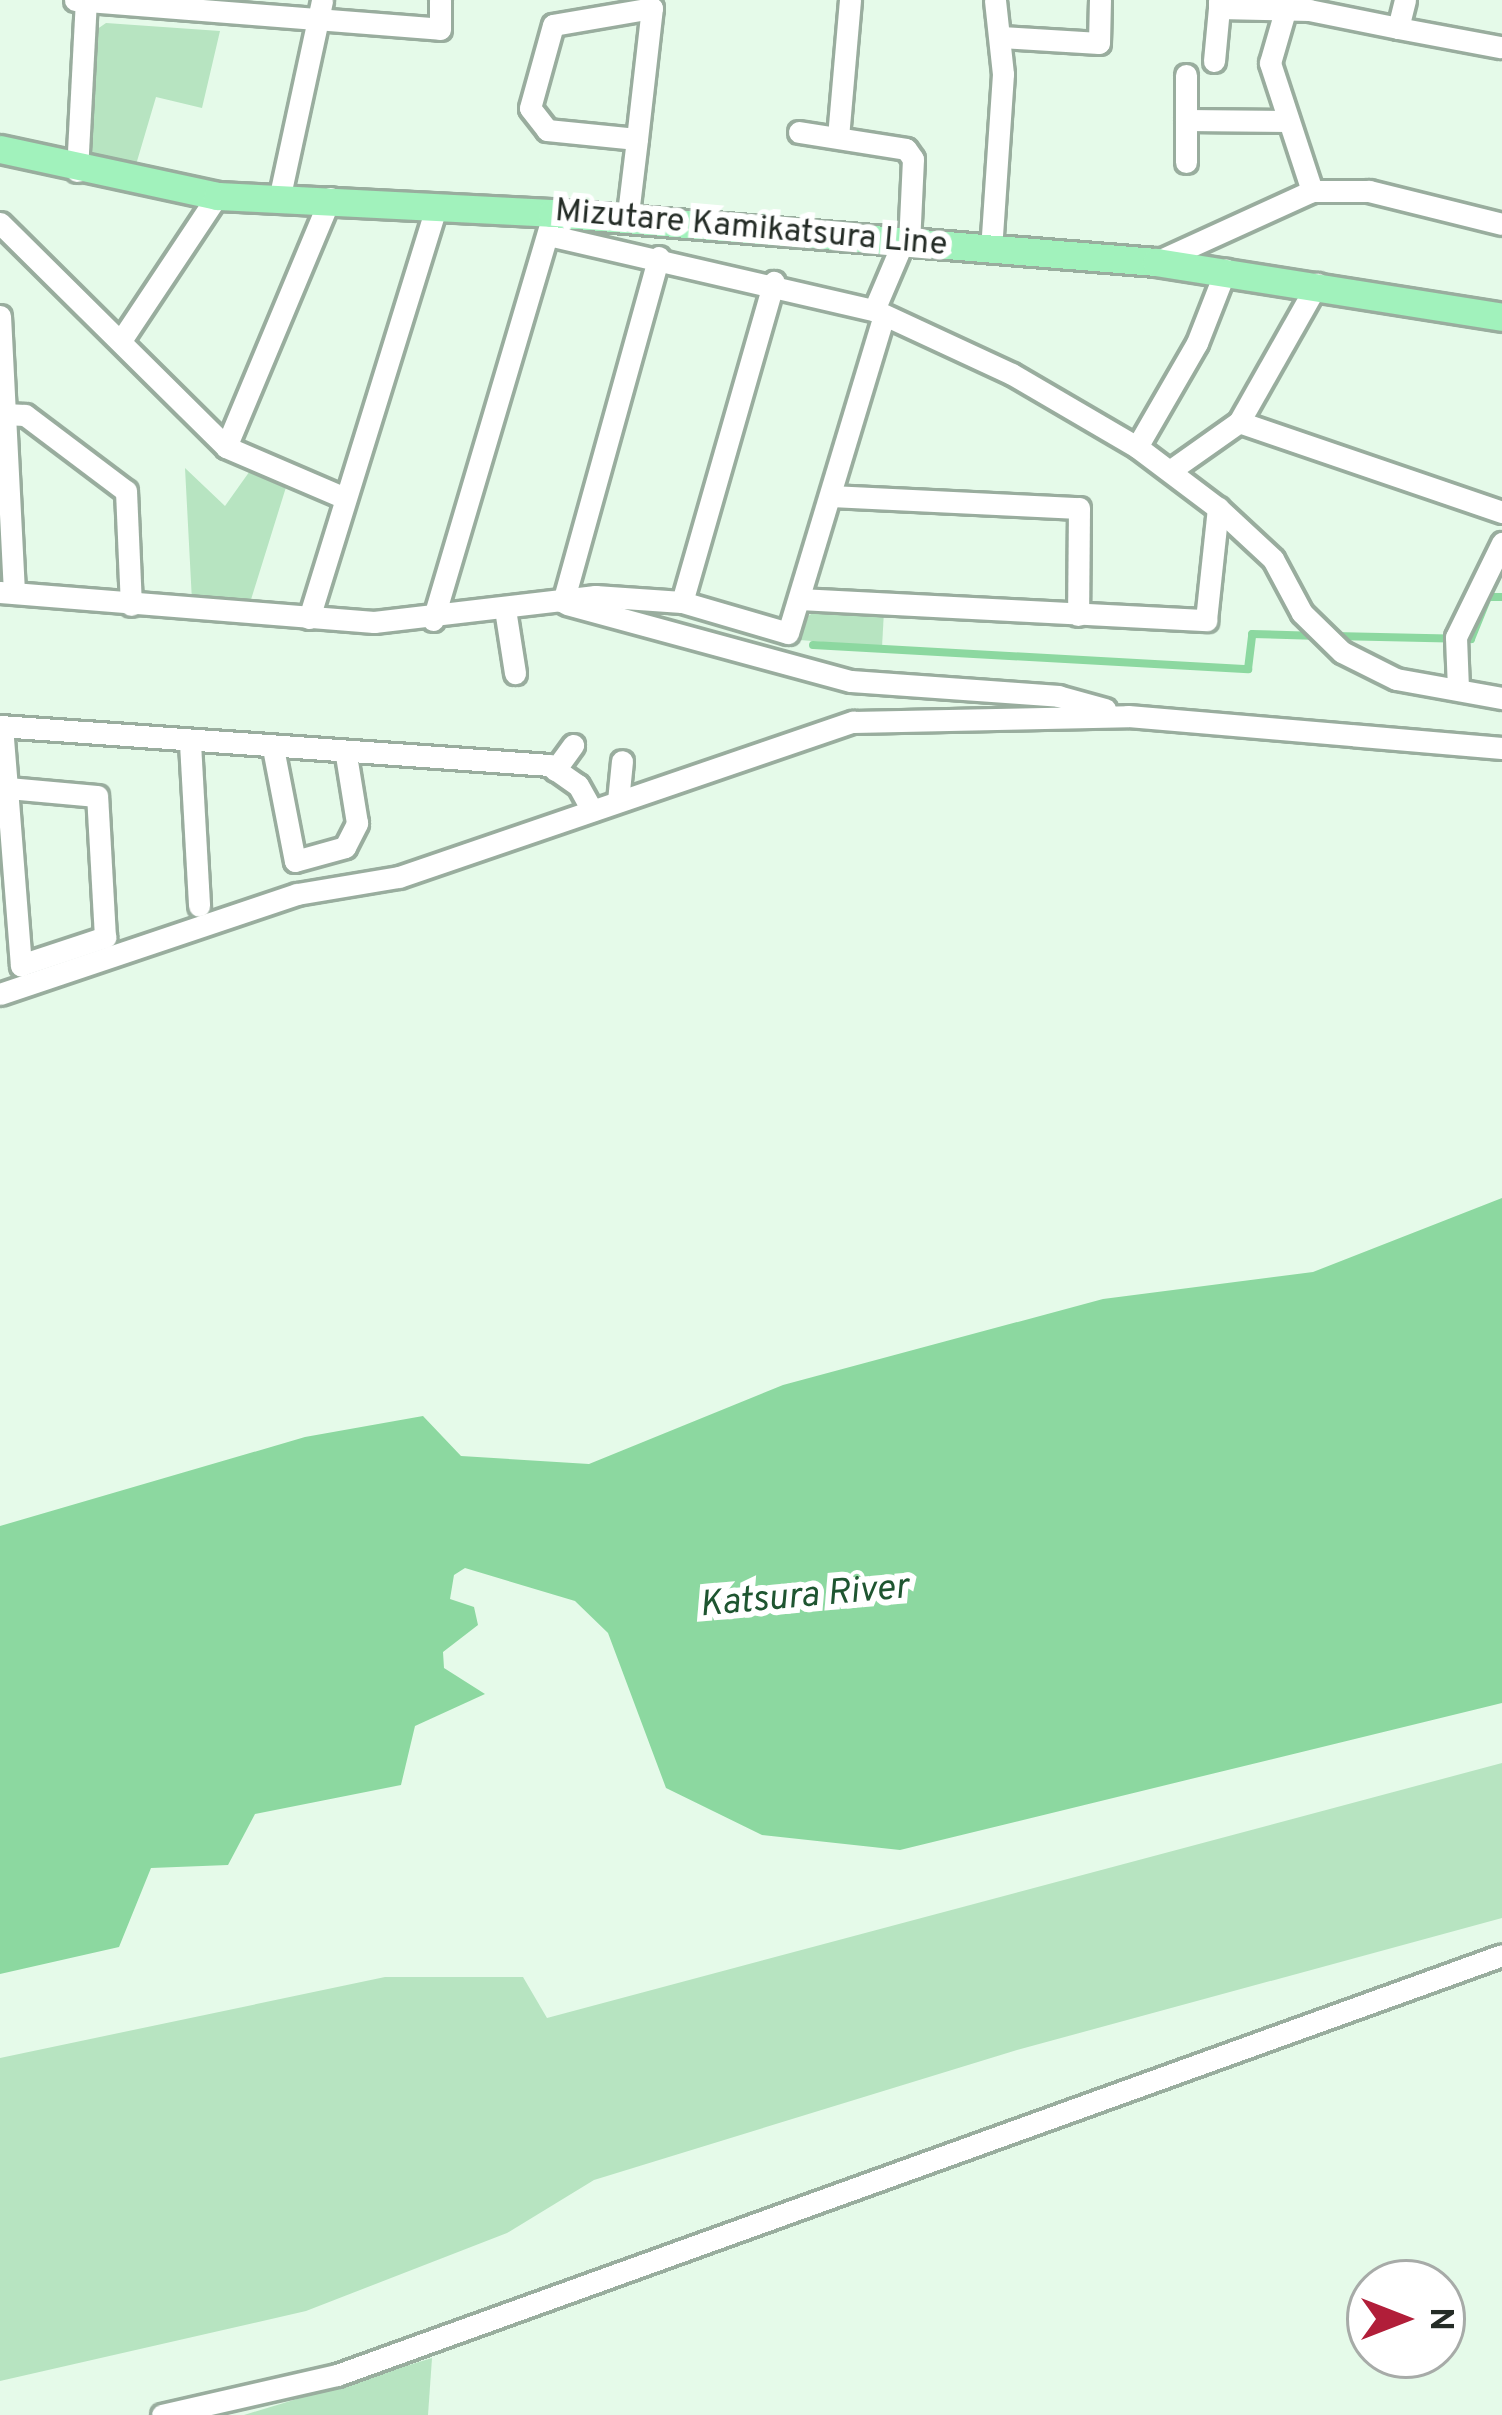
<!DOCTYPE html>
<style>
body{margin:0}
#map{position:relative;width:1502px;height:2415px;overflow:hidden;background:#e5fae9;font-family:Overpass,sans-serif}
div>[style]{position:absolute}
.green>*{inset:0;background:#b7e4c1}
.water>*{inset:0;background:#8cd8a0}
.stream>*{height:8px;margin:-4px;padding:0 4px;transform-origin:4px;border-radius:4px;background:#8cd8a0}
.roads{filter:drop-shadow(3px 0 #99ad9e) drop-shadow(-3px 0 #99ad9e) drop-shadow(0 3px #99ad9e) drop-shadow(0 -3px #99ad9e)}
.minor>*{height:21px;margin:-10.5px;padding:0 10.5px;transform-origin:10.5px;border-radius:10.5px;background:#fff}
.major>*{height:27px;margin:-13.5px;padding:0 13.5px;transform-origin:13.5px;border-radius:13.5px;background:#a1f2bc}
span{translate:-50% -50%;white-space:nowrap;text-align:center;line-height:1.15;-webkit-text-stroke:12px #fff;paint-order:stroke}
.street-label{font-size:33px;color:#242c26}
.water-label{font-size:36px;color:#1e5530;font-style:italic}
.north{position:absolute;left:1346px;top:2259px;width:120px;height:120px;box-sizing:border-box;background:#fff;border:3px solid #a7aba8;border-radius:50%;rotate:90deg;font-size:33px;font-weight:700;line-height:48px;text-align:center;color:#242c26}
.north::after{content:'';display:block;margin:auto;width:42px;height:54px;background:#b11e39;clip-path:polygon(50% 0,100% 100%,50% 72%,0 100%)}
</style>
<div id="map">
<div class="green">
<i style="clip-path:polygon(106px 23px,220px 31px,202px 108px,156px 97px,135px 168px,98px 161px,88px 147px,93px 32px)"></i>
<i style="clip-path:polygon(185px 468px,225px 506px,252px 468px,287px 484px,249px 606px,192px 601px)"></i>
<i style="clip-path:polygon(824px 606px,884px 611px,882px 647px,800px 640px,808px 616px)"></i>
<i style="clip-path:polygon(1502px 1763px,1502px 1918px,1017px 2050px,594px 2180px,507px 2233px,306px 2311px,0 2381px,0 2058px,385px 1977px,523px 1977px,547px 2018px)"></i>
<i style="clip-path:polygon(432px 2358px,428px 2415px,244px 2415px)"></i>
</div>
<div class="water">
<i style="clip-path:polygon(1502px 1198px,1502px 1703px,900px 1850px,762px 1835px,666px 1788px,608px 1633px,575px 1601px,465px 1568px,454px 1575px,450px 1599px,474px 1607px,478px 1625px,443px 1652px,444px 1668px,485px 1694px,415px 1726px,401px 1785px,255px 1814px,228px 1865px,151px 1868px,119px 1947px,0 1974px,0 1526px,305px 1437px,423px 1416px,461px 1456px,589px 1464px,783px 1385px,1103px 1299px,1313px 1272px)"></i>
</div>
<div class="stream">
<i style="left:1334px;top:636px;width:137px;rotate:1.3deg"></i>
<i style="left:1471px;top:639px;width:45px;rotate:-68deg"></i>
<i style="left:1488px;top:597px;width:14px"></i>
<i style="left:813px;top:645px;width:436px;rotate:3.2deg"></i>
<i style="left:1248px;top:669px;width:35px;rotate:-83deg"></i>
<i style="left:1252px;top:634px;width:68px;rotate:1.7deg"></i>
</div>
<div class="roads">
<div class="minor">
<i style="left:75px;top:0;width:366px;rotate:4.5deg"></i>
<i style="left:440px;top:29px;width:29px;rotate:-90deg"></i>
<i style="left:1219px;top:0;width:8px;rotate:90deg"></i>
<i style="left:1219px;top:8px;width:90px;rotate:1.3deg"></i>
<i style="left:1309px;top:10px;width:91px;rotate:11.4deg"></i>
<i style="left:1398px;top:28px;width:29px;rotate:-76deg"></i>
<i style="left:1285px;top:11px;width:54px;rotate:106.1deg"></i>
<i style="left:1270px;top:63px;width:135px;rotate:71.8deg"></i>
<i style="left:1398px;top:28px;width:104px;rotate:10.6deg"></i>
<i style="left:1001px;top:37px;width:98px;rotate:3.5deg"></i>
<i style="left:1099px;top:43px;width:43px;rotate:-88.7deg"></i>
<i style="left:1214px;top:61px;width:53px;rotate:-84.6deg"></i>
<i style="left:1186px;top:120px;width:45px;rotate:-90deg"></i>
<i style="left:799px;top:132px;width:108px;rotate:9deg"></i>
<i style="left:906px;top:149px;width:12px;rotate:55deg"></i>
<i style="left:913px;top:159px;width:84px;rotate:92.7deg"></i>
<i style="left:838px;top:137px;width:138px;rotate:-85deg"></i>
<i style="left:1186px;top:162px;width:42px;rotate:-90deg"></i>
<i style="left:1186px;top:120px;width:102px;rotate:0.6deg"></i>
<i style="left:77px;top:171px;width:171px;rotate:-87deg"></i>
<i style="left:280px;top:195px;width:199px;rotate:-77.8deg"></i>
<i style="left:627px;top:222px;width:84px;rotate:-83.1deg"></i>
<i style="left:637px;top:139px;width:132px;rotate:-83.5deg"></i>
<i style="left:652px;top:8px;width:100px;rotate:170.3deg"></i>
<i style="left:553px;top:25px;width:86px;rotate:105.5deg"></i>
<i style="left:530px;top:108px;width:28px;rotate:52deg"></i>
<i style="left:547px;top:130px;width:90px;rotate:5.7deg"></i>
<i style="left:0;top:223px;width:318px;rotate:44.7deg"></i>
<i style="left:226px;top:447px;width:129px;rotate:23.2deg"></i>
<i style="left:548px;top:235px;width:335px;rotate:13deg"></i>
<i style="left:874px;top:310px;width:152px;rotate:24.9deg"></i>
<i style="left:1012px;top:374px;width:145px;rotate:30.3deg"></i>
<i style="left:1137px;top:447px;width:101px;rotate:37deg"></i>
<i style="left:1218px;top:508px;width:75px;rotate:42.8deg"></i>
<i style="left:1273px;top:559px;width:61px;rotate:61.8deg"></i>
<i style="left:1302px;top:613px;width:56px;rotate:44.3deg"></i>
<i style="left:1342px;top:652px;width:60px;rotate:26.6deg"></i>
<i style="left:1396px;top:679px;width:108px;rotate:10.2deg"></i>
<i style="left:991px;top:250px;width:176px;rotate:-86.1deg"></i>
<i style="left:1003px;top:74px;width:74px;rotate:-96.2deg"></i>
<i style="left:1156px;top:262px;width:171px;rotate:-24.5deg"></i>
<i style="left:1312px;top:191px;width:57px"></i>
<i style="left:1369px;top:191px;width:137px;rotate:13.9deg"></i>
<i style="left:874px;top:310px;width:74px;rotate:-66.9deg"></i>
<i style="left:0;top:316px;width:277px;rotate:87.1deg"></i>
<i style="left:122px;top:339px;width:172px;rotate:-56.4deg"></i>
<i style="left:4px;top:414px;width:21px;rotate:3deg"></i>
<i style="left:25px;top:415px;width:126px;rotate:37deg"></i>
<i style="left:126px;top:491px;width:114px;rotate:87.5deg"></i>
<i style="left:1239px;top:422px;width:278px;rotate:18.9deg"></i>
<i style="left:226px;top:447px;width:270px;rotate:-67.3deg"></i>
<i style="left:1137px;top:447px;width:120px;rotate:-60deg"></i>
<i style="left:1197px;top:343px;width:79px;rotate:-68.6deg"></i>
<i style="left:1171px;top:470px;width:83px;rotate:-35.2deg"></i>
<i style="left:1239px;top:422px;width:159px;rotate:-60.5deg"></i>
<i style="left:831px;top:496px;width:248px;rotate:2.8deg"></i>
<i style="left:1079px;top:508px;width:107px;rotate:90.5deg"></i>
<i style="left:0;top:592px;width:375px;rotate:4.6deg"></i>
<i style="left:374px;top:622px;width:223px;rotate:-6.7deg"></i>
<i style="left:595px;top:596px;width:87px;rotate:3.9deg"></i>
<i style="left:682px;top:602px;width:110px;rotate:16.3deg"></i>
<i style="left:788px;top:633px;width:331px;rotate:-73.2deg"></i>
<i style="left:800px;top:599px;width:407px;rotate:3deg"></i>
<i style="left:1206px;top:620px;width:113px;rotate:-83.9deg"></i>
<i style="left:563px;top:602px;width:358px;rotate:-74.5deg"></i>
<i style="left:682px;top:602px;width:333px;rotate:-74deg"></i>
<i style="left:567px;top:604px;width:294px;rotate:15.2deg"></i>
<i style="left:851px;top:681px;width:208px;rotate:4.1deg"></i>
<i style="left:1058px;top:696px;width:49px;rotate:15.5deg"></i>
<i style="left:505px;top:609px;width:65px;rotate:81.1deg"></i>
<i style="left:309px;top:618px;width:430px;rotate:-72.8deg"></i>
<i style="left:433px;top:620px;width:413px;rotate:-73.5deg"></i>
<i style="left:1458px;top:689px;width:52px;rotate:-92.2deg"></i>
<i style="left:1456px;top:637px;width:105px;rotate:-63.9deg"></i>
<i style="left:0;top:726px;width:550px;rotate:4.06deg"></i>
<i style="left:549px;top:765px;width:35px;rotate:35deg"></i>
<i style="left:578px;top:785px;width:29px;rotate:61deg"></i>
<i style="left:2px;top:726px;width:62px;rotate:85.4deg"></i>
<i style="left:7px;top:788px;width:178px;rotate:85.5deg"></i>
<i style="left:21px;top:965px;width:89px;rotate:-18.4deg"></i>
<i style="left:105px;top:937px;width:141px;rotate:-93.2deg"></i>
<i style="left:97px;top:796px;width:90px;rotate:-174.9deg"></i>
<i style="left:190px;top:743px;width:163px;rotate:86.8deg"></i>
<i style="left:273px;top:748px;width:115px;rotate:79deg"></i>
<i style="left:295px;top:861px;width:52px;rotate:-15.6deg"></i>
<i style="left:345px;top:847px;width:27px;rotate:-63deg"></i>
<i style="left:357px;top:823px;width:69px;rotate:-99.2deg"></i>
<i style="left:555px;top:770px;width:31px;rotate:-54deg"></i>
<i style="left:618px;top:801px;width:40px;rotate:-84.3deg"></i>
<i style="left:0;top:994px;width:313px;rotate:-18.6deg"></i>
<i style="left:297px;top:894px;width:103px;rotate:-9.5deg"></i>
<i style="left:399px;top:877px;width:480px;rotate:-18.9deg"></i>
<i style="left:853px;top:722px;width:275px;rotate:-1.2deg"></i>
<i style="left:1128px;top:716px;width:375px;rotate:4.9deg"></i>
<i style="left:162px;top:2415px;width:180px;rotate:-12.9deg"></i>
<i style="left:337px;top:2375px;width:1238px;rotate:-19.82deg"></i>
</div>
<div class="major">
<i style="left:0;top:149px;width:222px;rotate:12.2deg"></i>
<i style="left:217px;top:196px;width:335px;rotate:2.9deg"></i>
<i style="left:552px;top:213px;width:606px;rotate:4.64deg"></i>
<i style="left:1156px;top:262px;width:350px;rotate:9deg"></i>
</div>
</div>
<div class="street-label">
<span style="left:751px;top:230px;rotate:5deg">Mizutare Kamikatsura Line</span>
</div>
<div class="water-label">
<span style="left:804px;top:1598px;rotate:-5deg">Katsura River</span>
</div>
<div class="north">N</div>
</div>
